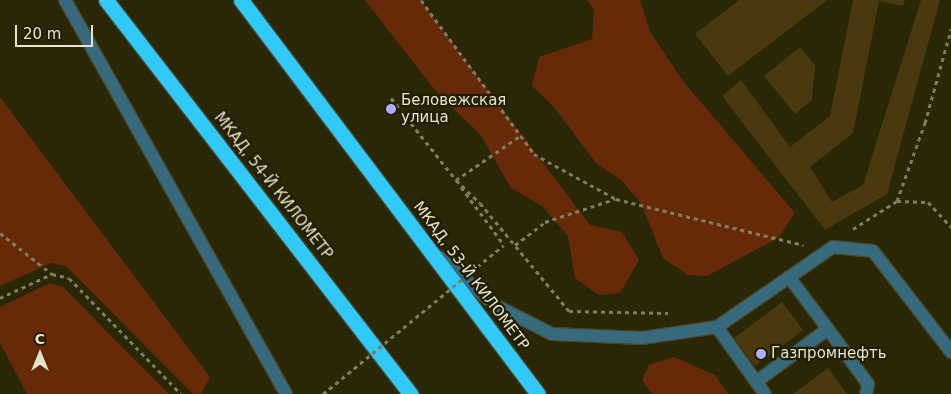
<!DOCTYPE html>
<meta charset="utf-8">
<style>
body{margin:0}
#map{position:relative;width:951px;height:394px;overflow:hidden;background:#2a2707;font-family:"DejaVu Sans",sans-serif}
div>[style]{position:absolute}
.green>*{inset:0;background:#662a09}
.building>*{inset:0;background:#4a380f;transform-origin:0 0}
.path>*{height:3px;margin-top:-1.5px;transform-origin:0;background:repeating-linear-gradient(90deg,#7f7d60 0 4px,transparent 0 8px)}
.roads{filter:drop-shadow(1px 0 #484527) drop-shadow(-1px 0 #484527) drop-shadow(0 1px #484527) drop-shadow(0 -1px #484527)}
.lane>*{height:12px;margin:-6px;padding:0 6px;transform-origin:6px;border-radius:6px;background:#386a7d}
.highway>*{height:15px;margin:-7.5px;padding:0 7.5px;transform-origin:7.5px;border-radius:7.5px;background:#30c9f8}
.path-bridge>*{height:3px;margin-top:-1.5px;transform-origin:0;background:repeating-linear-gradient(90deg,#7f7d60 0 4px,transparent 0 8px)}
.dots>*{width:14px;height:14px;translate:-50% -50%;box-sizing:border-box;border:2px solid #211e00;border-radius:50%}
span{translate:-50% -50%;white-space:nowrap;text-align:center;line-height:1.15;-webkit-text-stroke:4.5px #211e00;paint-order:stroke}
.poi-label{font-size:15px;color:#e5e4cc}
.left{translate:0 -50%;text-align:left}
.street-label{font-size:15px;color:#e5e4cc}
.north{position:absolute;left:15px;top:329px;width:50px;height:50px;-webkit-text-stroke:4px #211e00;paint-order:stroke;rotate:0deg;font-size:14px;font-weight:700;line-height:20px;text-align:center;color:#e5e4cc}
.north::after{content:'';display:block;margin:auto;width:18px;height:22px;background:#e5e4cc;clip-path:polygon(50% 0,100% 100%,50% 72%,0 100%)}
.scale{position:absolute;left:15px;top:25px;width:78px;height:22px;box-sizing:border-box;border:2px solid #e5e4cc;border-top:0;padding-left:6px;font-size:15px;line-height:18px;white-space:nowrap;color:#e5e4cc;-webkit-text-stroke:4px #211e00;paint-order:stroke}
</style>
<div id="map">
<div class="green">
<i style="clip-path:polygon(365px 0,420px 0,590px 225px,622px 232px,639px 260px,620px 293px,599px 295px,575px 278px,568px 236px,542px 206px,511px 188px,480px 134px,438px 94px)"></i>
<i style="clip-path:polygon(587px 0,640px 0,650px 32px,683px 81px,795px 213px,778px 238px,707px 276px,688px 275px,663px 258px,641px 203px,621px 180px,596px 163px,554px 107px,532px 86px,539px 57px,592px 39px,594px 9px)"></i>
<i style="clip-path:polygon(0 97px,210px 377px,201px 394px,193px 394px,66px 266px,51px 263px,0 286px)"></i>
<i style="clip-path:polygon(50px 283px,63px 287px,169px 394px,27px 394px,0 343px,0 307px)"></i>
<i style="clip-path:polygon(674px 357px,715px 375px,728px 394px,652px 394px,642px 380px,649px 365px)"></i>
</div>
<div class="building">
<i style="clip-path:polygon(739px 0,827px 0,728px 76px,695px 34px)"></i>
<i style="clip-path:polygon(853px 0,905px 0,903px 6px,879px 1px,853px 133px,810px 167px,832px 202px,863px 185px,921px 0,940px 0,887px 194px,825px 230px,722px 96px,741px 80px,790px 147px,830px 116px)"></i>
<i style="clip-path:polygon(800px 47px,815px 65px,812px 100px,795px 114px,764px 76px)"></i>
<i style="left:782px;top:302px;width:35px;height:60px;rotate:53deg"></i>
<i style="clip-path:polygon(828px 368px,847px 394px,793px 394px)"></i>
</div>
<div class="path">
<i style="left:421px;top:0;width:191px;rotate:53.7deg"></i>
<i style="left:534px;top:154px;width:94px;rotate:28.8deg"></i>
<i style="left:616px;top:199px;width:193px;rotate:13.8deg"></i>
<i style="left:391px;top:98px;width:105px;rotate:51.6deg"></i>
<i style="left:456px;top:180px;width:33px;rotate:44deg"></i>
<i style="left:480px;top:203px;width:140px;rotate:50.5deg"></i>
<i style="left:569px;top:311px;width:99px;rotate:1.2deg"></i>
<i style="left:456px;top:180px;width:78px;rotate:-34.5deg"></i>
<i style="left:461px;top:187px;width:72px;rotate:53.4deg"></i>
<i style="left:897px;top:201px;width:83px;rotate:-70.3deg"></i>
<i style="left:925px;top:123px;width:98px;rotate:-74.5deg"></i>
<i style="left:853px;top:229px;width:52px;rotate:-32.5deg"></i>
<i style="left:897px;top:201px;width:31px;rotate:2deg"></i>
<i style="left:928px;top:202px;width:34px;rotate:47deg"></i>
<i style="left:0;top:233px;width:66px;rotate:38.3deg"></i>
<i style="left:52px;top:274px;width:17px;rotate:13deg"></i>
<i style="left:69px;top:278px;width:161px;rotate:46deg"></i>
<i style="left:515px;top:245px;width:38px;rotate:-37deg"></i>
<i style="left:545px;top:222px;width:74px;rotate:-18.2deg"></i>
<i style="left:0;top:298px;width:57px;rotate:-24.8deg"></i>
</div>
<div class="roads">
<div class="lane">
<i style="left:65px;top:0;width:452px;rotate:60.7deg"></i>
<i style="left:439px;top:257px;width:74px;rotate:40.6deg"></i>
<i style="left:495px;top:305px;width:64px;rotate:27deg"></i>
<i style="left:552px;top:334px;width:90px;rotate:2.5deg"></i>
<i style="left:642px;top:338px;width:76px;rotate:-8.3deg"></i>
<i style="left:717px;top:327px;width:141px;rotate:-34.6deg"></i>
<i style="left:833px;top:247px;width:40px;rotate:5.7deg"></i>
<i style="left:873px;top:251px;width:128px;rotate:52.3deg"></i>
<i style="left:717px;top:327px;width:82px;rotate:54.4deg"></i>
<i style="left:828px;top:329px;width:68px;rotate:54deg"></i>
<i style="left:868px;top:384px;width:10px;rotate:101deg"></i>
<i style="left:756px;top:382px;width:89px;rotate:-36.4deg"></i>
<i style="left:828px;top:329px;width:65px;rotate:-126.9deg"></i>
</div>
<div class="highway">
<i style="left:106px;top:0;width:498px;rotate:52.3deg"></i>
<i style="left:241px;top:0;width:493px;rotate:53deg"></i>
</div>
</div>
<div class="path-bridge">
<i style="left:323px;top:394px;width:234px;rotate:-39.5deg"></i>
</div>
<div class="dots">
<i style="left:391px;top:109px;background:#afaefa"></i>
<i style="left:761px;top:354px;background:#afaefa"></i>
</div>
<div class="poi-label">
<span class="left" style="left:401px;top:109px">Беловежская<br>улица</span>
<span class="left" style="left:771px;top:354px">Газпромнефть</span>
</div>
<div class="street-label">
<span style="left:273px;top:186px;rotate:52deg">МКАД, 54-Й КИЛОМЕТР</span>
<span style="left:471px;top:276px;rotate:53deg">МКАД, 53-Й КИЛОМЕТР</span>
</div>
<div class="north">С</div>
<div class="scale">20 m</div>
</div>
